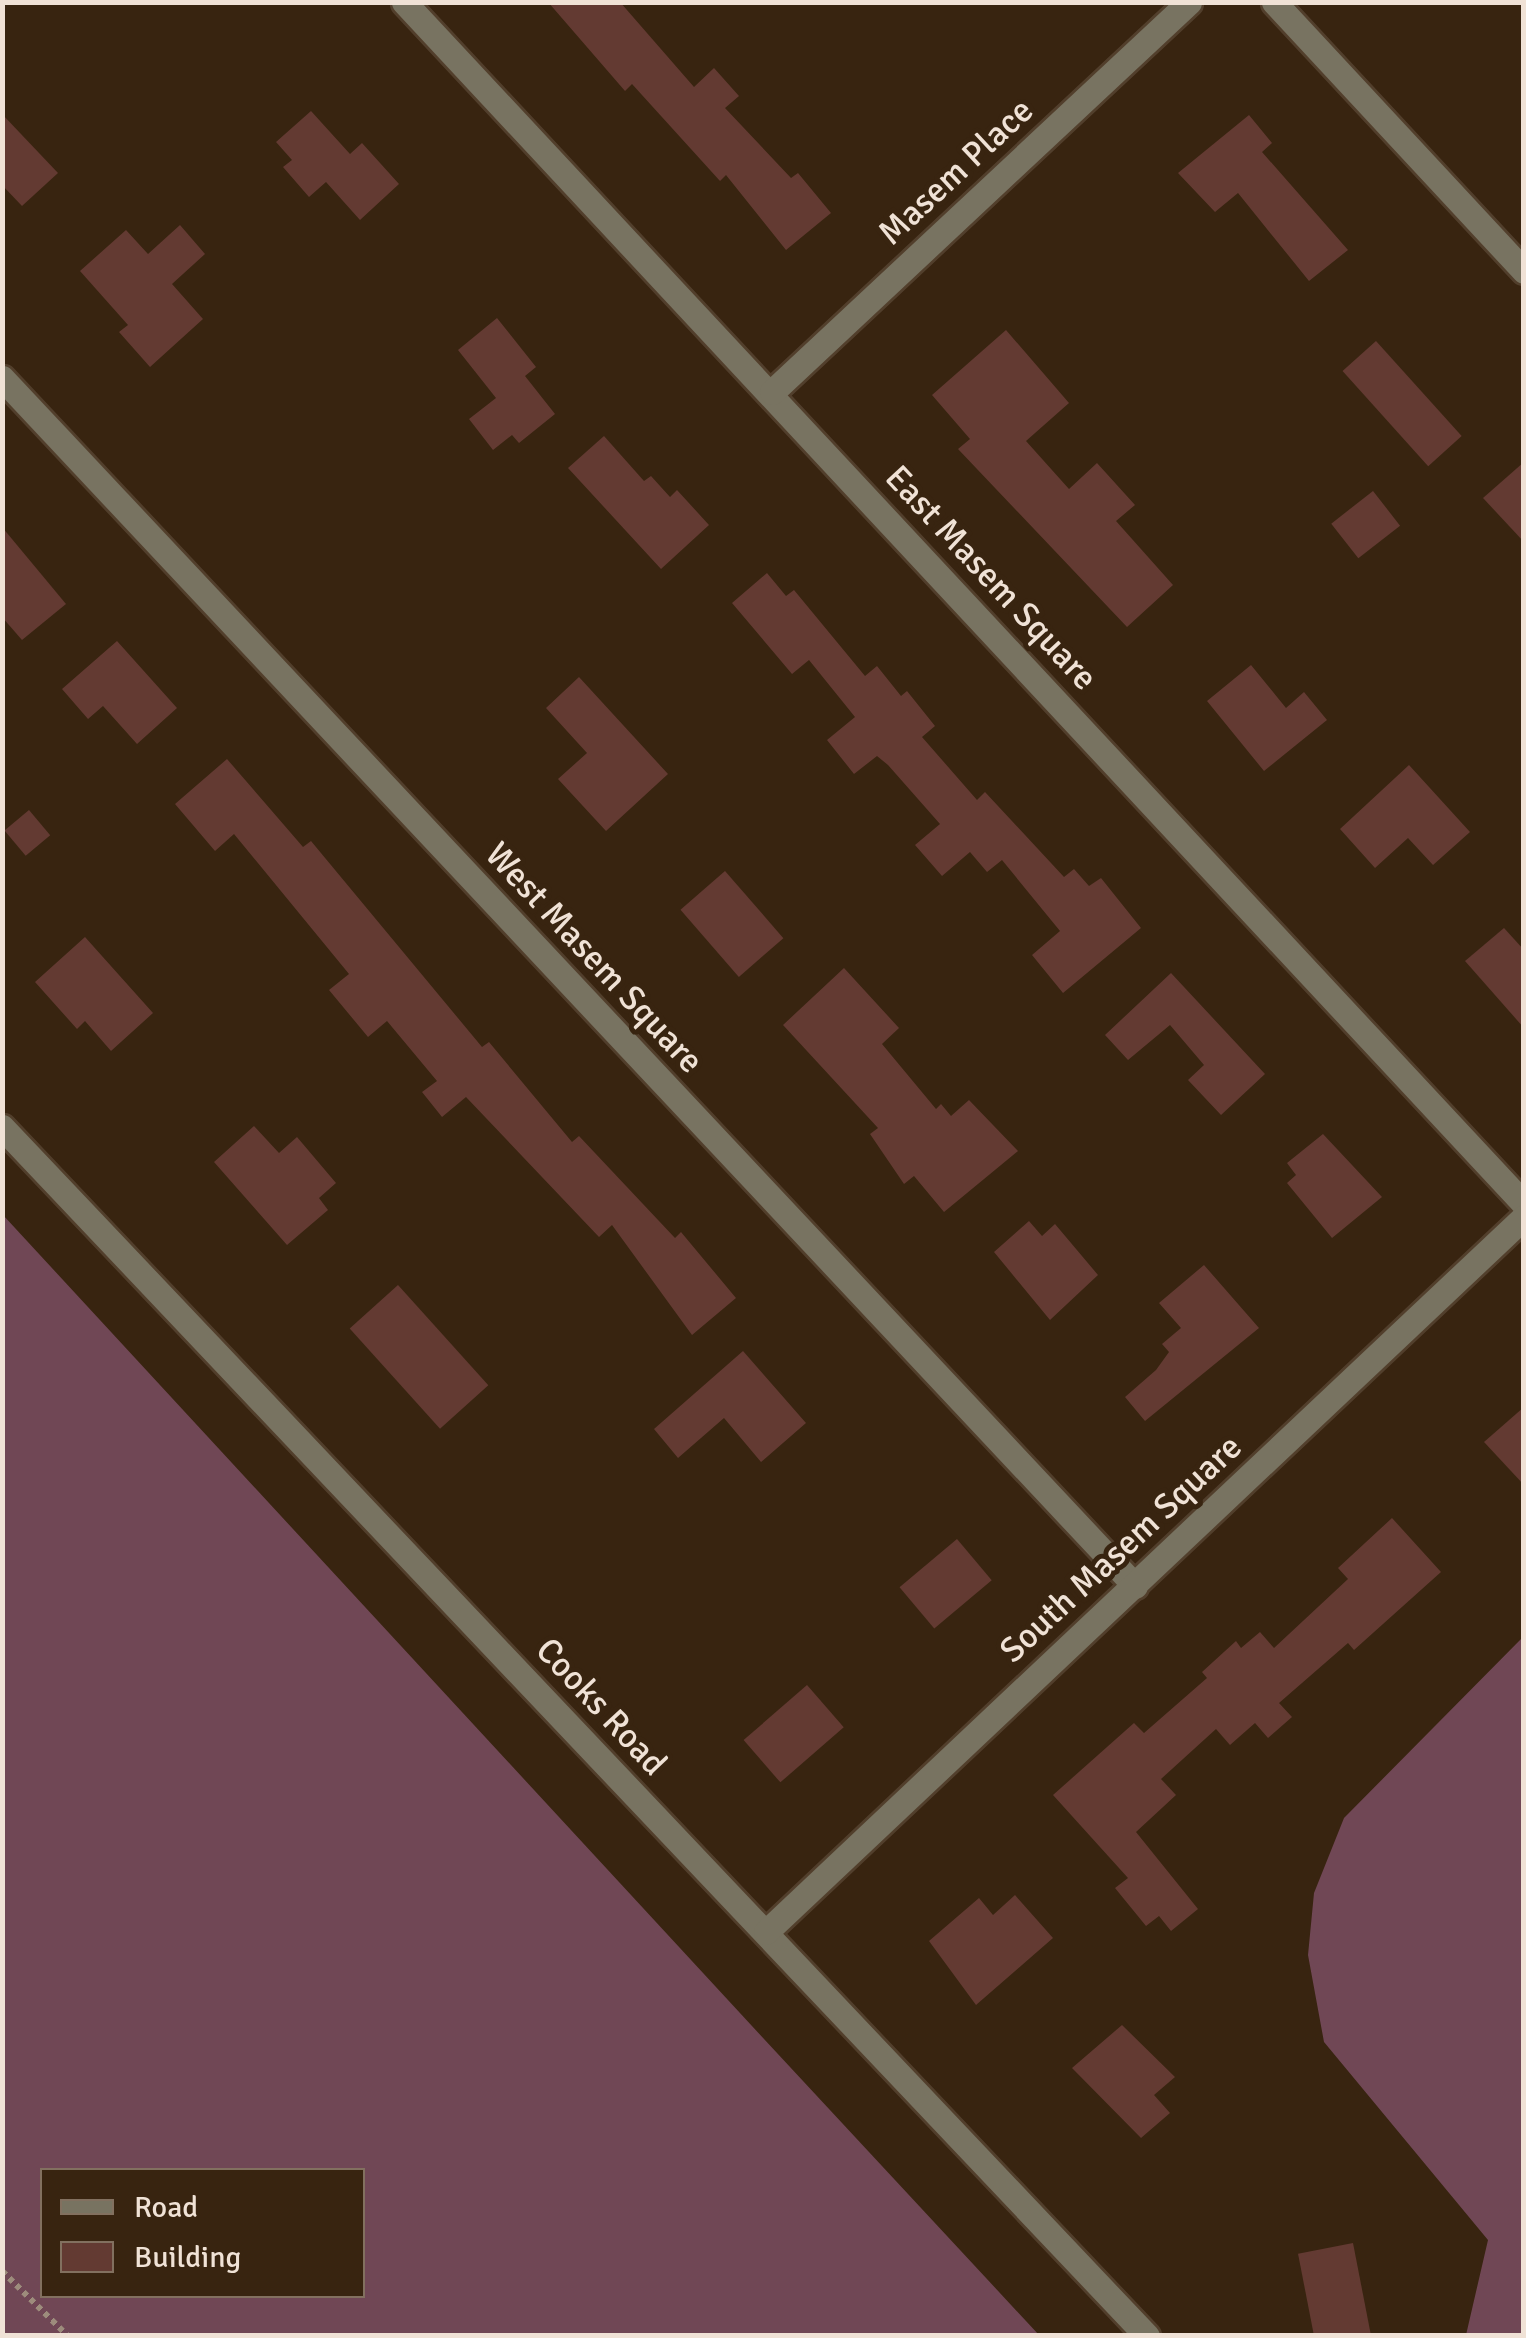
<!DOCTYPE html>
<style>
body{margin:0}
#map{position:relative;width:1526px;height:2338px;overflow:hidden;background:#382410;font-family:Signika,sans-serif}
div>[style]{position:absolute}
.forest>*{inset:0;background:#704755}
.building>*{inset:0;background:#633a32;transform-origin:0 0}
.path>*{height:6px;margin-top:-3px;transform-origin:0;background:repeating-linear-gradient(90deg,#9d8c7c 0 5px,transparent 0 10px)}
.roads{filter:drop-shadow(2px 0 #523f2c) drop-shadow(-2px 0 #523f2c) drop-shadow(0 2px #523f2c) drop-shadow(0 -2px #523f2c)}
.minor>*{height:25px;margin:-12.5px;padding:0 12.5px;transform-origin:12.5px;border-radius:12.5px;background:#787361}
span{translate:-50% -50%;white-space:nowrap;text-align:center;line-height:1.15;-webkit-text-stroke:10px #382410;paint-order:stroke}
.street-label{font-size:35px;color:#f0e2d6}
.frame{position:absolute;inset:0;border:5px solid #f0e2d6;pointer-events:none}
.legend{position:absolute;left:40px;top:2168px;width:325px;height:130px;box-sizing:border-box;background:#382410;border:2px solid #82705f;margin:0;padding:12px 18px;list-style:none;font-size:30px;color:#f0e2d6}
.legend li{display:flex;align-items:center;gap:20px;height:50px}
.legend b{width:50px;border:2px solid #82705f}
</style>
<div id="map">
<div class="forest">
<i style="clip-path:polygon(evenodd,3px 1215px,764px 2039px,1039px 2335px,3px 2335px,3px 1215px,42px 2170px,362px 2170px,362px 2296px,42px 2296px,42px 2170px)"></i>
<i style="clip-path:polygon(1523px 1637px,1523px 2335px,1466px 2335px,1488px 2240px,1324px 2042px,1308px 1955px,1314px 1893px,1344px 1818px)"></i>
</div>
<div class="building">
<i style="clip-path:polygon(548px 2px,620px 2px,694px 87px,714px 68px,739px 96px,725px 108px,791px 178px,798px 173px,831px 213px,786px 250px,726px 175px,720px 181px,632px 84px,625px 91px)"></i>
<i style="clip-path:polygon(311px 111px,350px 154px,362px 143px,399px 184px,360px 220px,326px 182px,309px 197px,283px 167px,292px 160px,276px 142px)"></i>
<i style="clip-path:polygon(2px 114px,58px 173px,22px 206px,2px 185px)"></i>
<i style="clip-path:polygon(1249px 115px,1272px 143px,1262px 152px,1348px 250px,1309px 281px,1238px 193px,1215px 212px,1178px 173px)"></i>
<i style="clip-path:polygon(180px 225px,205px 254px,172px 284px,203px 319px,150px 367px,119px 332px,128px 325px,80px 271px,126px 230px,148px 254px)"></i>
<i style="clip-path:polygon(497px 318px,536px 367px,525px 376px,555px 414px,519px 443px,512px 435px,493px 450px,469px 419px,496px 398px,458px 350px)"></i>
<i style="clip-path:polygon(1006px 330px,1069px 403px,1026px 441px,1069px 489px,1097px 463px,1135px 505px,1116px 521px,1173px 585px,1127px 627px,958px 449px,970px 439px,932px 395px)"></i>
<i style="left:1376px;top:341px;width:128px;height:45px;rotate:48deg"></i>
<i style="clip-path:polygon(604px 436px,644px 481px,651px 476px,670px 497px,677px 490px,709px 525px,661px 569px,568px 468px)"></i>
<i style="clip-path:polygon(1524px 462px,1524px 542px,1483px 498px)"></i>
<i style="left:1373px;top:491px;width:44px;height:53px;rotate:52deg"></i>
<i style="clip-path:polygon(2px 527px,66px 604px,22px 640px,2px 617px)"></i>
<i style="clip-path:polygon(767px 573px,786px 596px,794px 590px,865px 676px,877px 666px,901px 696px,907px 691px,935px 726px,922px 737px,977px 800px,985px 792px,1064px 877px,1074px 869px,1089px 886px,1101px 878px,1141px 928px,1063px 993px,1032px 955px,1060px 931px,1002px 860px,987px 872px,970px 852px,942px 876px,915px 845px,940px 824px,888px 765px,877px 756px,854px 774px,827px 740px,855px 717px,809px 660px,792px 674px,732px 603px)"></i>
<i style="clip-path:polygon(117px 641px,177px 708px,137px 744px,103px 706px,88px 719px,62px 689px)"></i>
<i style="clip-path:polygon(1251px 665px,1286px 708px,1304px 692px,1327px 720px,1264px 771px,1207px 701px)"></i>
<i style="clip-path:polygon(579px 677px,668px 774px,606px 831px,558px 779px,587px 753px,546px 708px)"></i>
<i style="clip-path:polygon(227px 759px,303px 847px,311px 841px,482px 1047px,489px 1042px,572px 1142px,579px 1136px,675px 1238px,681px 1232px,736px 1298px,692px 1335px,612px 1225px,599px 1237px,466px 1097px,442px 1117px,422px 1092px,437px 1081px,387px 1021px,368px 1037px,329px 990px,349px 974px,234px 834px,215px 851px,175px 804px)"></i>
<i style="clip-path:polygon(1409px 765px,1470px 832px,1433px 865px,1408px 838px,1375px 868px,1340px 829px)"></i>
<i style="left:29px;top:810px;width:33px;height:32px;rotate:50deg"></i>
<i style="left:725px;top:871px;width:89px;height:59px;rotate:49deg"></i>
<i style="clip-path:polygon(1504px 928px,1524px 950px,1524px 1028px,1465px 961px)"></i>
<i style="clip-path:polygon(85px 937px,153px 1013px,111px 1051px,85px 1021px,77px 1029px,35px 982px)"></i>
<i style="clip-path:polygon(844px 968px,899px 1028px,882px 1044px,936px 1109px,941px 1104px,951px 1116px,969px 1100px,1018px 1151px,944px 1212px,914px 1176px,904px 1184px,870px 1134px,878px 1128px,783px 1025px)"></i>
<i style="clip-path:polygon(1171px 973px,1265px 1074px,1221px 1115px,1188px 1080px,1204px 1065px,1170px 1025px,1128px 1060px,1105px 1035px)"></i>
<i style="clip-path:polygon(254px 1126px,279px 1153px,297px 1137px,336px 1183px,319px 1198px,328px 1210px,287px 1245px,214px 1162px)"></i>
<i style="clip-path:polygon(1323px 1134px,1382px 1197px,1332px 1238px,1287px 1183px,1296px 1175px,1287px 1163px)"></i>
<i style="clip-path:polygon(1029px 1221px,1042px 1236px,1055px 1224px,1098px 1275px,1050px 1320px,994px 1252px)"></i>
<i style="clip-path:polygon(1204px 1265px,1259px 1328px,1145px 1421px,1125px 1397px,1156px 1370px,1169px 1352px,1162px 1344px,1181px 1328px,1159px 1303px)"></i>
<i style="left:398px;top:1285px;width:135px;height:65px;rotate:48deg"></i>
<i style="clip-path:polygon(743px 1351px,806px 1423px,761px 1462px,724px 1418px,678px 1458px,654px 1429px)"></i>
<i style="clip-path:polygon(1524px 1407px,1524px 1485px,1484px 1442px)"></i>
<i style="clip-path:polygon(1392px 1518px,1441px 1572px,1354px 1650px,1348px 1643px,1279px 1703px,1292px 1717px,1268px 1738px,1255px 1723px,1230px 1745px,1216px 1729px,1161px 1779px,1176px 1795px,1136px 1832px,1198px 1909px,1171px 1931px,1159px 1916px,1146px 1926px,1115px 1888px,1128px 1878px,1053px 1795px,1134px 1723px,1144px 1733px,1207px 1678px,1202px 1672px,1236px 1641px,1241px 1648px,1260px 1632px,1274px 1648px,1348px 1579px,1338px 1568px)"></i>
<i style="left:957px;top:1539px;width:54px;height:75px;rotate:50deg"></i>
<i style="left:807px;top:1685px;width:56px;height:84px;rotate:49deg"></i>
<i style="clip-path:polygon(1015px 1895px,1053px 1938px,976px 2005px,929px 1941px,979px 1898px,993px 1915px)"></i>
<i style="clip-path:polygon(1122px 2025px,1175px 2077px,1154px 2095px,1170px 2113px,1141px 2138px,1072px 2068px)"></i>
<i style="left:1353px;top:2243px;width:95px;height:56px;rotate:79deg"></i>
</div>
<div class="path">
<i style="left:2px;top:2271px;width:93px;rotate:44.6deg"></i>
</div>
<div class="roads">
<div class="minor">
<i style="left:404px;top:2px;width:1643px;rotate:47.02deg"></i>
<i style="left:1274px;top:2px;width:367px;rotate:47.1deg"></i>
<i style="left:2px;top:378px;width:1656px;rotate:46.83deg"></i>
<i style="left:772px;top:392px;width:571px;rotate:-43.08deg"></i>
<i style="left:2px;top:1127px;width:1665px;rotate:46.56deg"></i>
<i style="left:766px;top:1932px;width:1042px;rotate:-43.33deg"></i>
</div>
</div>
<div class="street-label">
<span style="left:956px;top:172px;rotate:-43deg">Masem Place</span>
<span style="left:991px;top:578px;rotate:47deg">East Masem Square</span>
<span style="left:594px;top:958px;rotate:47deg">West Masem Square</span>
<span style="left:1121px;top:1549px;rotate:-43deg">South Masem Square</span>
<span style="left:601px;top:1707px;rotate:47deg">Cooks Road</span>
</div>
<div class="frame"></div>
<ul class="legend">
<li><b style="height:12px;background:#787361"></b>Road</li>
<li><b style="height:28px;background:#633a32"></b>Building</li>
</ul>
</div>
